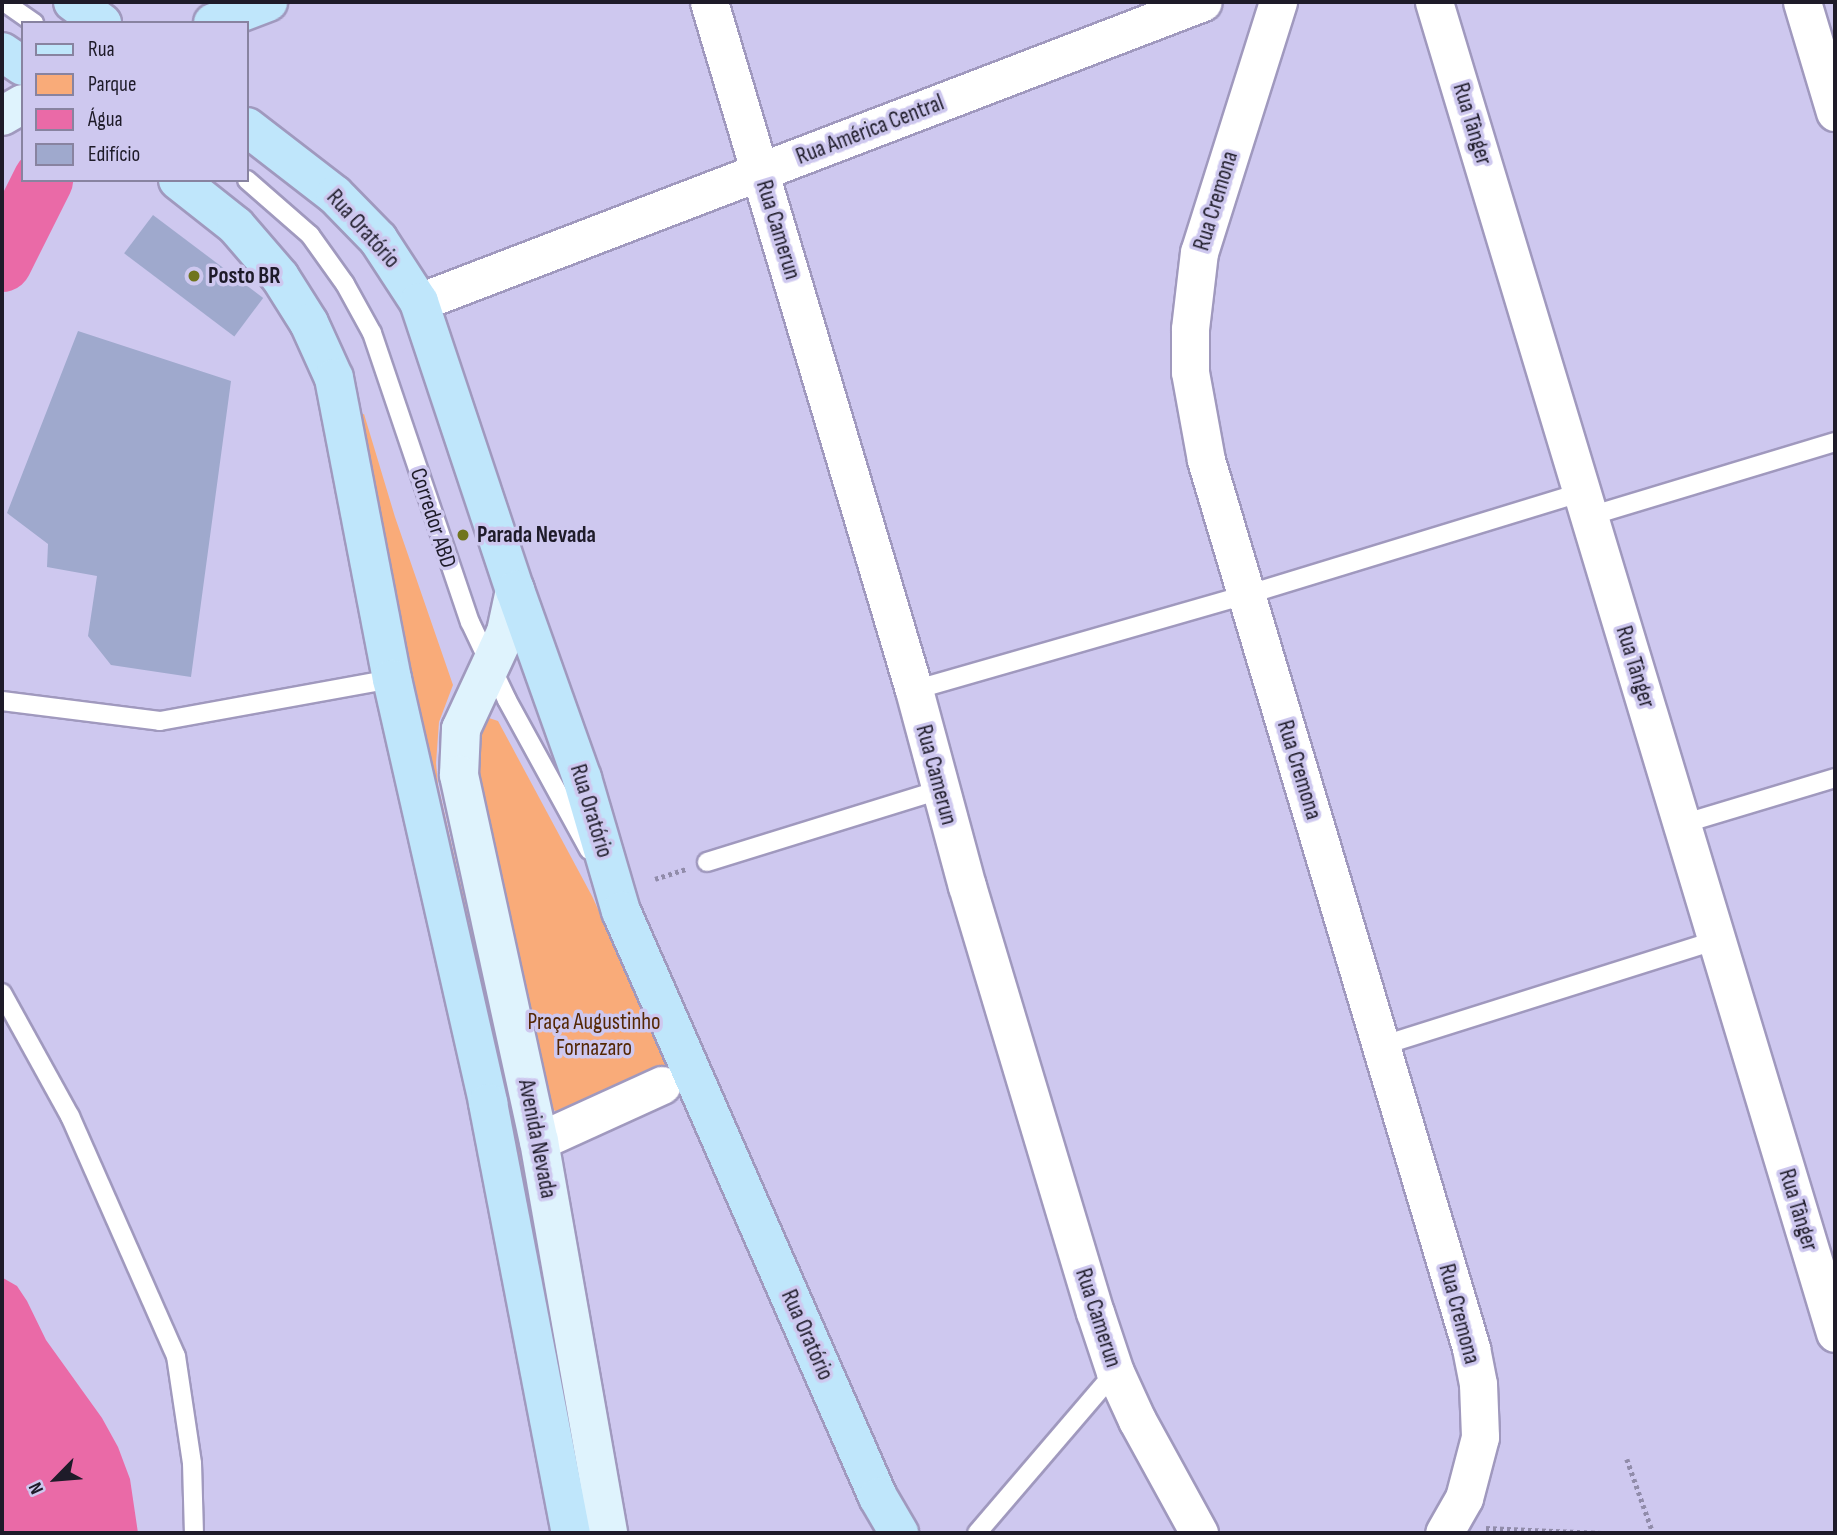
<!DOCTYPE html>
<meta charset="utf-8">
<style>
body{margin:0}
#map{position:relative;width:1837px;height:1535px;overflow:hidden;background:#cec8ef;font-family:"Sofia Sans Condensed",sans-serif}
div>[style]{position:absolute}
.green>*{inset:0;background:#f9ab79}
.water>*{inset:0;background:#ea6aa7}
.river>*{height:60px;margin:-30px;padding:0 30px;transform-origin:30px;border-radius:30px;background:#ea6aa7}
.building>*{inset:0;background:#9fa9cd;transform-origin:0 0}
.path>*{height:4.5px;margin-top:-2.25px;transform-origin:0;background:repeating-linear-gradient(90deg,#918caa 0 3.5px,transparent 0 7px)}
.roads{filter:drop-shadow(2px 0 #a099be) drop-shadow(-2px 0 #a099be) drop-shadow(0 2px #a099be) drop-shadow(0 -2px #a099be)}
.service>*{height:18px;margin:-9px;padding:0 9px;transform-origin:9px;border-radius:9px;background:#fff}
.minor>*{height:37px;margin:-18.5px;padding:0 18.5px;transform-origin:18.5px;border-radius:18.5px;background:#fff}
.secondary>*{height:38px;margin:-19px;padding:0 19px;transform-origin:19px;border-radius:19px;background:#dff3fd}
.primary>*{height:38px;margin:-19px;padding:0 19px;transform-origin:19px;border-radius:19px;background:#bfe6fb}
.dots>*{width:19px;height:19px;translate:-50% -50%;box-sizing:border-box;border:4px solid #cec8ef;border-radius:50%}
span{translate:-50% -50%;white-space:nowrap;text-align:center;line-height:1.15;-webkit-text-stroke:7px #cec8ef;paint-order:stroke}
.street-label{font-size:23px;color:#1e1b29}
.poi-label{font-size:23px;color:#1e1b29;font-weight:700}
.left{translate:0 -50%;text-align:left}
.park-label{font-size:23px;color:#542704}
.frame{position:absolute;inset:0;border:4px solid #1e1b29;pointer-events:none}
.legend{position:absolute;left:21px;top:21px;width:228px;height:161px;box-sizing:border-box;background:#cec8ef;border:2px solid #8883a0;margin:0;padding:9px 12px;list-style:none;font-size:21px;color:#1e1b29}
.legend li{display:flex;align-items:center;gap:14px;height:35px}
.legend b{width:35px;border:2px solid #8883a0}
.north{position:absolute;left:21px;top:1444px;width:70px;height:70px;-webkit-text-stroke:5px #cec8ef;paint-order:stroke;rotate:245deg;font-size:19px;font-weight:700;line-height:28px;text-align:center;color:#1e1b29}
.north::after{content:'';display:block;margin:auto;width:24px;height:32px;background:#1e1b29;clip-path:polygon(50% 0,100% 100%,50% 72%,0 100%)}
</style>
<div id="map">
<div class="green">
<i style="clip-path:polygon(364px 414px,395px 517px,453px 685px,439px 722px,436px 763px,438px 785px,514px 1117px,586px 1490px,578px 1491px,418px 732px,358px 416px)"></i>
<i style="clip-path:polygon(489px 718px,498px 721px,592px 896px,669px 1064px,559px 1112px,553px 1110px,479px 784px,476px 746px,483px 721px)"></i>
</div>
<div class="water">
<i style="clip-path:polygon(3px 1278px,17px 1286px,27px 1301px,46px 1340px,102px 1418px,118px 1447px,130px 1479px,138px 1533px,2px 1533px)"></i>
</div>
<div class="river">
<i style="left:2px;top:262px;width:92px;rotate:-63.4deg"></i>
</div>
<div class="building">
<i style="left:153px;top:215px;width:138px;height:48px;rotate:37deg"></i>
<i style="clip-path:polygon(78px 331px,231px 381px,191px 677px,111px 665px,88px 636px,97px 576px,47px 567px,48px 544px,7px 513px)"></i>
</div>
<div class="path">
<i style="left:655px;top:879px;width:33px;rotate:-18deg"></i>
<i style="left:1627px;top:1459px;width:78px;rotate:70.6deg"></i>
<i style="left:1486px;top:1528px;width:116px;rotate:2.5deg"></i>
</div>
<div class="roads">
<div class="service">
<i style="left:4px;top:2px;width:37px;rotate:35deg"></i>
<i style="left:247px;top:180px;width:84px;rotate:41.1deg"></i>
<i style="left:310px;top:235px;width:60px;rotate:54.5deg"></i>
<i style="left:345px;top:284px;width:56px;rotate:61.1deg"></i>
<i style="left:372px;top:333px;width:305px;rotate:71.3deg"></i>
<i style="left:470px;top:622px;width:86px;rotate:64.6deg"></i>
<i style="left:507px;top:700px;width:171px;rotate:61.3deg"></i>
<i style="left:1590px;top:516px;width:256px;rotate:-16.8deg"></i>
<i style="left:914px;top:690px;width:345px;rotate:-16deg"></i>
<i style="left:1246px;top:595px;width:352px;rotate:-17deg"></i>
<i style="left:2px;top:701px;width:159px;rotate:7.2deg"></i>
<i style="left:160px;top:721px;width:236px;rotate:-10.3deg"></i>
<i style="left:1682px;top:824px;width:160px;rotate:-16.7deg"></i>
<i style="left:707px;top:862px;width:244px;rotate:-17.2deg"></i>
<i style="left:2px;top:993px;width:141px;rotate:61.1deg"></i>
<i style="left:70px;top:1116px;width:262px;rotate:66.2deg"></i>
<i style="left:176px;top:1356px;width:108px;rotate:81.5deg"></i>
<i style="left:192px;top:1463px;width:70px;rotate:88.4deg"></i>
<i style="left:1381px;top:1046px;width:352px;rotate:-17.5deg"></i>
<i style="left:977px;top:1533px;width:212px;rotate:-49.4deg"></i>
</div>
<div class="minor">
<i style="left:709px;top:2px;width:718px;rotate:73.41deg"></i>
<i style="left:914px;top:690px;width:203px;rotate:74.9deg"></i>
<i style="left:967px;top:886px;width:445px;rotate:73.3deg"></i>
<i style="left:1095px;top:1312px;width:63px;rotate:71.6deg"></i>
<i style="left:1115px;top:1372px;width:53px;rotate:65.4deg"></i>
<i style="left:1137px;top:1420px;width:129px;rotate:61.2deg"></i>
<i style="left:1278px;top:2px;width:262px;rotate:107.5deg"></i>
<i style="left:1199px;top:252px;width:78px;rotate:96.7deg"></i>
<i style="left:1190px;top:329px;width:43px;rotate:90deg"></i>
<i style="left:1190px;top:372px;width:89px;rotate:79.7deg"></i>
<i style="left:1206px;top:460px;width:927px;rotate:73.38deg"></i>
<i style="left:1471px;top:1348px;width:37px;rotate:79deg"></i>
<i style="left:1478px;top:1384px;width:53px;rotate:87.8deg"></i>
<i style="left:1480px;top:1437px;width:63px;rotate:104.7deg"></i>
<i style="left:1464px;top:1498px;width:40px;rotate:119.7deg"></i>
<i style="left:1434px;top:2px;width:1390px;rotate:73.23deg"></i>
<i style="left:1802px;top:2px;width:115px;rotate:73.3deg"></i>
<i style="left:419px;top:302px;width:839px;rotate:-20.94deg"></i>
<i style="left:539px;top:1141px;width:135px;rotate:-24.5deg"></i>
</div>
<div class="secondary">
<i style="left:2px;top:116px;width:24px;rotate:-30deg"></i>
<i style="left:515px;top:590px;width:43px;rotate:102.1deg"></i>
<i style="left:506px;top:632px;width:107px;rotate:114.9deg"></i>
<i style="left:461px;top:729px;width:46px;rotate:92.5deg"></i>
<i style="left:459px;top:775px;width:375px;rotate:77.7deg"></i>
<i style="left:539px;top:1141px;width:398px;rotate:80deg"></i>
</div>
<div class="primary">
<i style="left:73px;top:2px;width:36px;rotate:36deg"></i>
<i style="left:213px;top:23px;width:59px;rotate:-20.9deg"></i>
<i style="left:2px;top:52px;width:25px;rotate:34deg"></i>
<i style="left:247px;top:127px;width:111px;rotate:37.7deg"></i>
<i style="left:335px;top:195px;width:62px;rotate:45.7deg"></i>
<i style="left:378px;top:239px;width:75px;rotate:56.9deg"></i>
<i style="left:419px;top:302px;width:304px;rotate:71.6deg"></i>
<i style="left:515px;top:590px;width:200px;rotate:70.4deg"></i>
<i style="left:582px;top:778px;width:139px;rotate:73.7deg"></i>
<i style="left:621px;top:911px;width:640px;rotate:66.32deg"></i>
<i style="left:878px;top:1497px;width:42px;rotate:59.7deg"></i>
<i style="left:178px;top:180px;width:74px;rotate:38.4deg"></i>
<i style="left:236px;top:226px;width:67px;rotate:49.2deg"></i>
<i style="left:280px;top:277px;width:54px;rotate:57.8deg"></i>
<i style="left:309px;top:323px;width:60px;rotate:65.6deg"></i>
<i style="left:334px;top:378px;width:307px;rotate:79.1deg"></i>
<i style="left:392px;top:679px;width:435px;rotate:77.2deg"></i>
<i style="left:488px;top:1103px;width:438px;rotate:79.1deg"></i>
</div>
</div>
<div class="dots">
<i style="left:194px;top:276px;background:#70751d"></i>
<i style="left:463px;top:535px;background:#70751d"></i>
</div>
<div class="street-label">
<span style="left:1472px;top:124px;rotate:73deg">Rua Tânger</span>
<span style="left:870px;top:130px;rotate:-21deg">Rua América Central</span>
<span style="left:1216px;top:201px;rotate:-73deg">Rua Cremona</span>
<span style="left:363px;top:229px;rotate:48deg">Rua Oratório</span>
<span style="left:778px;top:230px;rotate:73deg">Rua Camerun</span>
<span style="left:433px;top:518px;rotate:72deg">Corredor ABD</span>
<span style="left:1635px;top:667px;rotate:73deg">Rua Tânger</span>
<span style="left:1299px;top:770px;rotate:73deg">Rua Cremona</span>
<span style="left:936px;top:775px;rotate:75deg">Rua Camerun</span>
<span style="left:591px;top:811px;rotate:73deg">Rua Oratório</span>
<span style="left:537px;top:1139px;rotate:79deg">Avenida Nevada</span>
<span style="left:1798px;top:1210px;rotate:73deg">Rua Tânger</span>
<span style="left:1459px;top:1314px;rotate:75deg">Rua Cremona</span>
<span style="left:1098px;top:1318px;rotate:72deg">Rua Camerun</span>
<span style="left:807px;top:1335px;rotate:66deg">Rua Oratório</span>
</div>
<div class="poi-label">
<span class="left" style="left:208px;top:276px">Posto BR</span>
<span class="left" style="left:477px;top:535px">Parada Nevada</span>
</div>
<div class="park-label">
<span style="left:594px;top:1035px">Praça Augustinho<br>Fornazaro</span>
</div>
<div class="frame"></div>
<ul class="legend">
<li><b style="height:9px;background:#bfe6fb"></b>Rua</li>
<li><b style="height:19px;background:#f9ab79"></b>Parque</li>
<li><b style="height:19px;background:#ea6aa7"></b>Água</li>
<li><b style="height:19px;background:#9fa9cd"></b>Edifício</li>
</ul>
<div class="north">N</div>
</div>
